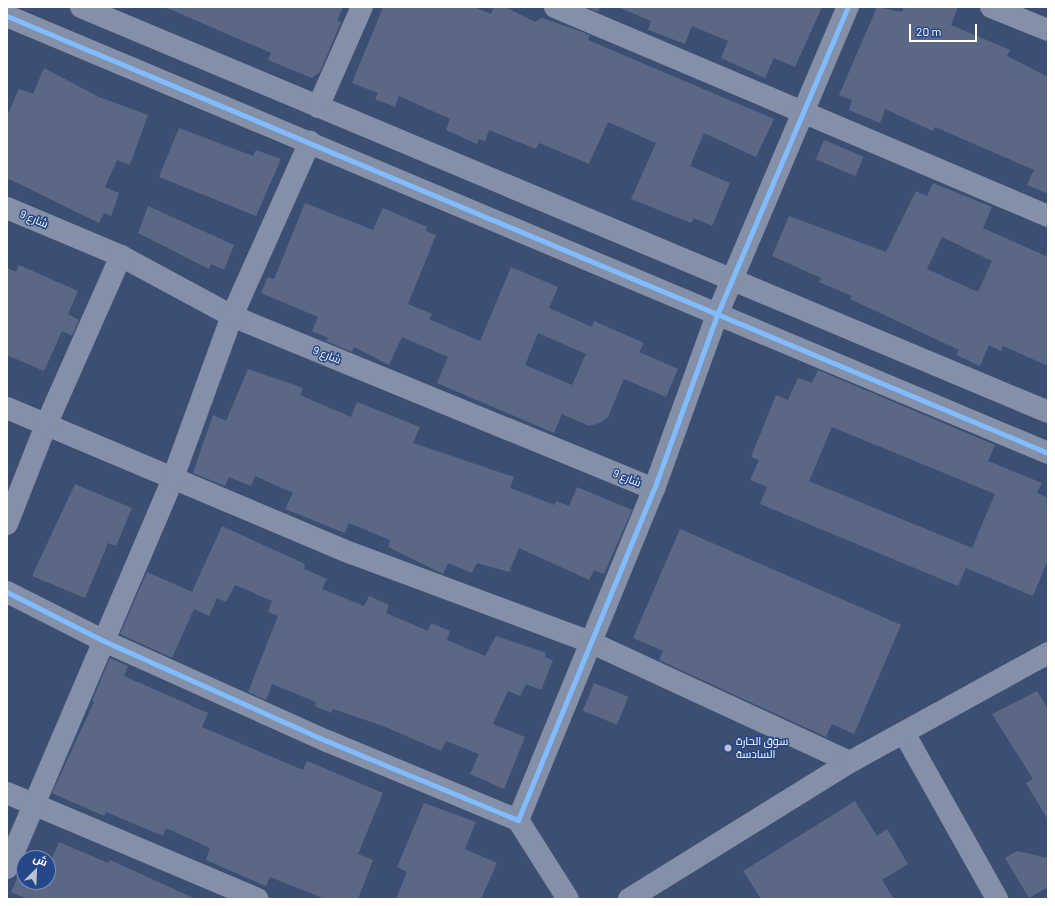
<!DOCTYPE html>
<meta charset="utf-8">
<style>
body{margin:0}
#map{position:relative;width:1055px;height:906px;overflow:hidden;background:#3c4f73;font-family:Barlow,Cairo,sans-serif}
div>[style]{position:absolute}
.building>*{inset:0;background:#5a6885;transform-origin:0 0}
.minor>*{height:22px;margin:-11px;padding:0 11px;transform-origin:11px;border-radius:11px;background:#8390a7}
.cycleway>*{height:5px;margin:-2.5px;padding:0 2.5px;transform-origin:2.5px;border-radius:2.5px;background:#80bcff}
.dots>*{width:11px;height:11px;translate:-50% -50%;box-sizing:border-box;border:2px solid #264789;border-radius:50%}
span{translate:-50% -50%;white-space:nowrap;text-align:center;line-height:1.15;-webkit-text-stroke:3px #264789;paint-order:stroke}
.street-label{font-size:11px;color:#fff}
.poi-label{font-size:11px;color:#fff}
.left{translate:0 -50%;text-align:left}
.frame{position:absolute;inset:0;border:8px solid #fff;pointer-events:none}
.north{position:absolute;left:16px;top:850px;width:40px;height:40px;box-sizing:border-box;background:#264789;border:1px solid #7d91b8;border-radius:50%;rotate:24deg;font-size:11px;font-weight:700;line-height:16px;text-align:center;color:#fff}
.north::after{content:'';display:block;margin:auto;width:14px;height:18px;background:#bbc1ce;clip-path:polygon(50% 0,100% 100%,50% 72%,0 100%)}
.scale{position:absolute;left:909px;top:24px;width:68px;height:18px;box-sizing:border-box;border:2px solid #fff;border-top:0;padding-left:5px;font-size:12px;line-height:14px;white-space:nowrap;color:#fff;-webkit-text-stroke:3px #264789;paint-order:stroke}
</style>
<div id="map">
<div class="building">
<i style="clip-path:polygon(165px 7px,343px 7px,337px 21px,341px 22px,320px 72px,312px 78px,268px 60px,271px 53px)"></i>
<i style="clip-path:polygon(383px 7px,474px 7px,491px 14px,494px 7px,505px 7px,535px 22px,542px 18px,574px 29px,590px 35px,588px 40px,774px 119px,756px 157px,704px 133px,690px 166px,730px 183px,712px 226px,694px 218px,691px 223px,631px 199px,656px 143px,608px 122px,589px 164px,539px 143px,536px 149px,489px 130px,485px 141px,479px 139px,477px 144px,446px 130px,450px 119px,399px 96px,395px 107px,375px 99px,378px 93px,352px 83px)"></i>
<i style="clip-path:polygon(587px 7px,600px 7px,598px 12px)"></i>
<i style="clip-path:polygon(618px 7px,822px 7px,795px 67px,774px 58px,765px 78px,721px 58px,728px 41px,692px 26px,685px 44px,648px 30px,651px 21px)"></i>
<i style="clip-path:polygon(877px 7px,902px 12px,904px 7px,958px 7px,951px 25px,1010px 50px,1007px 56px,1048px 77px,1048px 194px,1027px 185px,1034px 170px,935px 127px,933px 131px,885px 109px,880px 123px,849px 110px,852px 100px,839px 95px)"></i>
<i style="clip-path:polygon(44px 68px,99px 97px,148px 115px,130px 165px,117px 160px,105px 187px,119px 193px,111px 216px,104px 213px,99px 223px,7px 178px,7px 116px,19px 89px,33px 94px)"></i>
<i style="clip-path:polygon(179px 128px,253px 156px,256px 150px,281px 159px,256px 216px,159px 177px)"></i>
<i style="left:824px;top:140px;width:43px;height:21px;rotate:23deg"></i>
<i style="clip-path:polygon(evenodd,933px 183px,992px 207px,983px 228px,1048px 257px,1048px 366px,1003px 346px,1001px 351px,989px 345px,980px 366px,956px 355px,959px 350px,850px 299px,852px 296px,819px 282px,821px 278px,772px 256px,789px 216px,886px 252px,916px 191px,927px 196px,933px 183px,942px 237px,992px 261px,978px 292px,927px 269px,942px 237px)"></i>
<i style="clip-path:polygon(evenodd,305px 203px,373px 230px,383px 208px,427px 227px,426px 231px,436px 235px,408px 304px,432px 314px,429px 319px,480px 341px,511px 267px,558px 287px,549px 308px,592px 327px,594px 321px,644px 343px,639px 352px,678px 369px,666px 397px,624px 379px,608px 417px,602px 422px,589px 426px,562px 414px,554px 433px,437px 383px,448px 357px,402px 337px,389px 365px,354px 347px,352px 352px,326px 341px,328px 338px,312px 331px,318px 317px,261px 293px,268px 277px,274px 279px,305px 203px,538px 333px,586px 354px,572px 385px,525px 365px,538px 333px)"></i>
<i style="clip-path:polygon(148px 206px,234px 245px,224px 270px,211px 264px,209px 269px,138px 233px)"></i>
<i style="clip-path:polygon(19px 265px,78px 291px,68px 314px,79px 320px,72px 336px,62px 331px,44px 371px,7px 355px,7px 268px,16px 272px)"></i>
<i style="clip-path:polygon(248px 369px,303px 388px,300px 395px,351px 417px,357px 402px,420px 427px,413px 443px,514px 477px,510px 488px,555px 505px,556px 501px,569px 506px,577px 487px,632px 510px,604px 574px,594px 570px,589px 580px,519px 548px,509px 572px,477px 563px,472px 573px,448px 563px,443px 574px,388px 547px,390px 540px,349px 523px,345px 533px,285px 509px,293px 493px,255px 476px,251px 486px,229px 477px,225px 486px,193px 473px,213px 415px,226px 421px)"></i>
<i style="clip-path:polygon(evenodd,818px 370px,995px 445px,988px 461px,1042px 483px,1037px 493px,1048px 498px,1048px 560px,1033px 596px,966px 568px,958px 586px,760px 504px,767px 487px,750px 480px,759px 460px,751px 457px,776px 395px,788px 400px,798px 378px,812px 383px,818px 370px,832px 427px,995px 494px,972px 548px,809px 481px,832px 427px)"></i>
<i style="clip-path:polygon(75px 484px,132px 508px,116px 546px,108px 543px,85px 598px,32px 576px)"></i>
<i style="clip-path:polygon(222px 526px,305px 564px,304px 569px,327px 579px,322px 589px,364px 606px,369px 596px,389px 605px,386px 613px,428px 631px,431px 623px,450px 631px,447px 640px,485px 656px,496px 636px,546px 653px,545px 657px,553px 660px,541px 690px,526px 684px,520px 696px,508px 691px,493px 724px,525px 737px,504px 789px,470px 774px,479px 754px,446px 741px,441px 751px,383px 726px,333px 709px,331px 713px,315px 706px,316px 702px,272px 684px,266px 700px,248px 692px,278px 616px,268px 612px,272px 601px,235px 585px,226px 602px,217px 598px,209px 616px,194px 609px,172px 658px,120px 634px,147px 572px,192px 592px)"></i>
<i style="clip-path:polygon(680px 529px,901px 625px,854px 734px,832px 724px,826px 737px,659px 660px,663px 651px,633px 638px)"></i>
<i style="clip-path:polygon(110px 658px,128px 666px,124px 676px,208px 713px,202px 727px,303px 770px,307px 761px,383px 793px,358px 854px,373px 860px,358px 899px,325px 899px,270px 877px,266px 886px,206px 860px,210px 848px,166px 828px,163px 836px,106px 812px,104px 816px,52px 793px,94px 702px,92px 701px)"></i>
<i style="left:594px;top:683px;width:37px;height:30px;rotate:22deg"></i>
<i style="clip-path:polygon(1037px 691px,1048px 709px,1048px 820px,1026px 783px,1033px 779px,992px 714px)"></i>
<i style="clip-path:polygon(855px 801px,877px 836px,887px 829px,908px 864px,882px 880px,894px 899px,761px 899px,743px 871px)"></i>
<i style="clip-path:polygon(424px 803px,476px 822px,465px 849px,497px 863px,481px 899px,396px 899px,407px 872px,397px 867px)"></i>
<i style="clip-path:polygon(59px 842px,108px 863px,110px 860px,196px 899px,28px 899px,11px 892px,24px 863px,24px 882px,48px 882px,48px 860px,51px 861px)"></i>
<i style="clip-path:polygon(1017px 851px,1048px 858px,1048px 887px,1029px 898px,1005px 858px)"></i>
<i style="clip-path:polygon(29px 852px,44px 858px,26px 858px)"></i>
</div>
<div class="minor">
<i style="left:81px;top:7px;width:1048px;rotate:22.72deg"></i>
<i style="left:555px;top:7px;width:535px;rotate:22.97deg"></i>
<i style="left:991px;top:7px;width:61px;rotate:22deg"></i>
<i style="left:7px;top:16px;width:1129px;rotate:22.77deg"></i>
<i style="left:318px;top:107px;width:109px;rotate:-66.3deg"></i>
<i style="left:7px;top:208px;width:124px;rotate:22.8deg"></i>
<i style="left:121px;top:256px;width:126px;rotate:28.4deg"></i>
<i style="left:232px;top:316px;width:456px;rotate:22.3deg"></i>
<i style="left:7px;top:408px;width:373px;rotate:22.9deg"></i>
<i style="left:351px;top:553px;width:255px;rotate:20.4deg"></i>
<i style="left:590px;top:642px;width:286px;rotate:24.8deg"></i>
<i style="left:7px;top:524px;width:106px;rotate:-68.5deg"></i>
<i style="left:46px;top:425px;width:185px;rotate:-66.1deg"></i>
<i style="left:7px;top:592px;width:109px;rotate:26.8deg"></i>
<i style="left:104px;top:641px;width:244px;rotate:24.2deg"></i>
<i style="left:327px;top:741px;width:207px;rotate:22.5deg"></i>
<i style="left:518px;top:820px;width:358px;rotate:-67.7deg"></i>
<i style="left:654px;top:489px;width:185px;rotate:-70.1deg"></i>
<i style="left:717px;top:315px;width:335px;rotate:-67deg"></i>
<i style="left:904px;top:733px;width:190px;rotate:60.7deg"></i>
<i style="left:7px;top:793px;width:272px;rotate:22.9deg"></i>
<i style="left:518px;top:820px;width:93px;rotate:57.7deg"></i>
<i style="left:7px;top:868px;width:424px;rotate:-66.9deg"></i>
<i style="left:173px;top:478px;width:172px;rotate:-70deg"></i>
<i style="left:232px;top:316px;width:191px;rotate:-65.9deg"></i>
<i style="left:629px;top:899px;width:260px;rotate:-31.8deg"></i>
<i style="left:850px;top:762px;width:226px;rotate:-28.8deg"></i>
</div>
<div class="cycleway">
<i style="left:7px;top:16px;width:1129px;rotate:22.77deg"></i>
<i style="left:7px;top:592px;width:109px;rotate:26.8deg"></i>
<i style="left:104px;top:641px;width:244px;rotate:24.2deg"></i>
<i style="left:327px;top:741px;width:207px;rotate:22.5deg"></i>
<i style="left:518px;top:820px;width:358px;rotate:-67.7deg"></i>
<i style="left:654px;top:489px;width:185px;rotate:-70.1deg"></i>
<i style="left:717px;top:315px;width:335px;rotate:-67deg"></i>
</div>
<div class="dots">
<i style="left:728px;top:748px;background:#bbc1ce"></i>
</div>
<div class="street-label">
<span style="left:34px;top:219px;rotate:23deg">شارع 9</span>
<span style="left:327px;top:355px;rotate:22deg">شارع 9</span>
<span style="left:627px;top:478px;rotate:22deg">شارع 9</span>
</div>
<div class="poi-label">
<span class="left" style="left:736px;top:748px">سوق الحارة<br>السادسة</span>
</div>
<div class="frame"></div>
<div class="north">ش</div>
<div class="scale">20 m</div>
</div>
